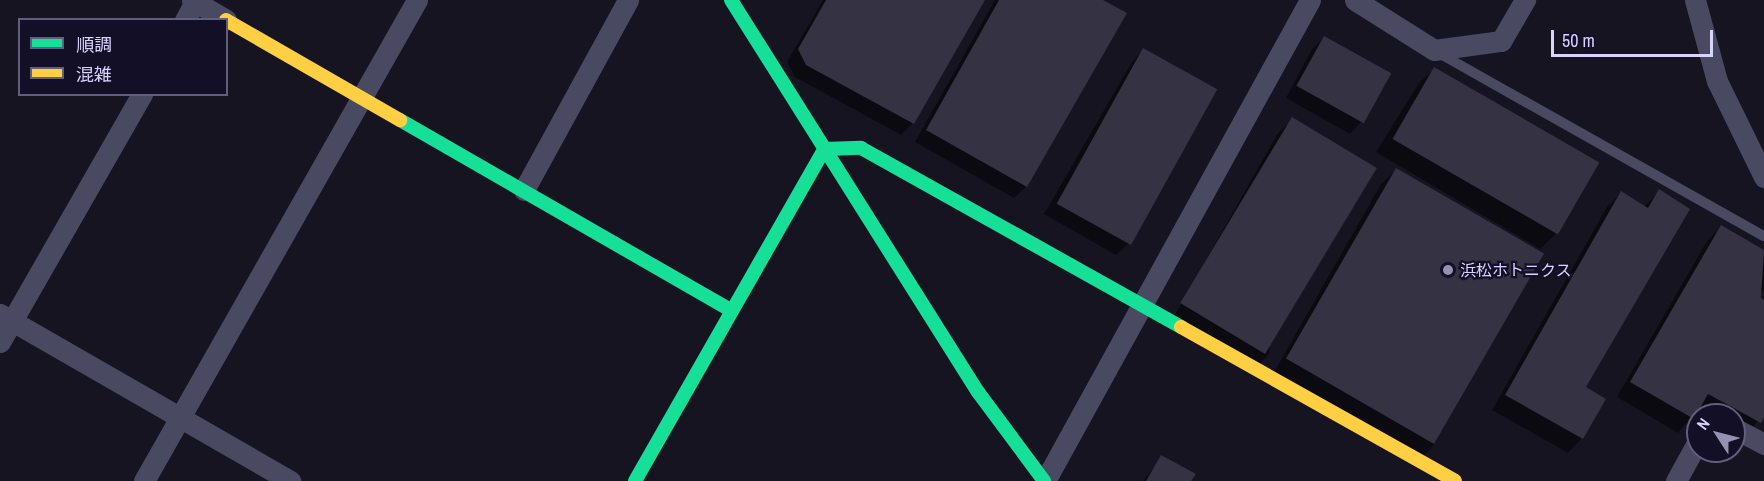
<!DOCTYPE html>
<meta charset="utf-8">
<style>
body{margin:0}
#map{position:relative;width:1764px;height:481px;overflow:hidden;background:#161421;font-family:"Archivo Narrow","Noto Sans JP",sans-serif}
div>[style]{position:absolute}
.shadow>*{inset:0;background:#0007}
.building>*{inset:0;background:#343243;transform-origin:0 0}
.lane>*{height:10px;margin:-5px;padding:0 5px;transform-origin:5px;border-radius:5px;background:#4a4962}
.street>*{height:21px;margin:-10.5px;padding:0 10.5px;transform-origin:10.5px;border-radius:10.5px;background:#4a4962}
.fast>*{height:14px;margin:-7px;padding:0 7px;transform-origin:7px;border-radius:7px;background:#16e098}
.slow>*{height:14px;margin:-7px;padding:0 7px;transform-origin:7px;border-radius:7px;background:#ffcf43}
.dots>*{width:16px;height:16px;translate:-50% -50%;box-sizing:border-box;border:3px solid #130f26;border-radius:50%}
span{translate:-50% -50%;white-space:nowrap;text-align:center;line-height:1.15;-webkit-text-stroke:4.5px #130f26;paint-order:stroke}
.poi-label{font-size:16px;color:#d9d4ff}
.left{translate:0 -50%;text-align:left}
.legend{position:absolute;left:18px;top:18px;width:210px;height:78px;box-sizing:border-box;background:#130f26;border:2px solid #625e7d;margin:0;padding:8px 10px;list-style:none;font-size:18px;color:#d9d4ff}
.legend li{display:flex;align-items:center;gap:12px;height:30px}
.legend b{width:30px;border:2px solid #625e7d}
.north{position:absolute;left:1686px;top:403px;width:60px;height:60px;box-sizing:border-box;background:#130f26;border:2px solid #625e7d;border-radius:50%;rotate:306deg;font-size:16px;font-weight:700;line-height:24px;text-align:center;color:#d9d4ff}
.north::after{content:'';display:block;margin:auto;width:21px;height:27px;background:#9591b1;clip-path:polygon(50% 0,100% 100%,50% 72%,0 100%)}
.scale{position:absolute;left:1551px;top:30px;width:162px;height:27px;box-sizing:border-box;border:3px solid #d9d4ff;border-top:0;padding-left:8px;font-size:18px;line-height:21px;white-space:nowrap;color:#d9d4ff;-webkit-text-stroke:4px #130f26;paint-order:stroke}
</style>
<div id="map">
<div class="shadow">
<i style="clip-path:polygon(823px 0,983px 0,913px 123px,901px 135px,795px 77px,787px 62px)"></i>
<i style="clip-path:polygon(995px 0,1100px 0,1125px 14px,1026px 187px,1014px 198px,915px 142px)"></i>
<i style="clip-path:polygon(1324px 38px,1361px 122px,1350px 134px,1286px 98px,1312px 49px)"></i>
<i style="clip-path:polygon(1143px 50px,1128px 244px,1116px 255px,1044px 214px,1132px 62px)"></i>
<i style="clip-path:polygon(1434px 69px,1598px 162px,1555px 235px,1540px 249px,1376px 152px,1419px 83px)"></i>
<i style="clip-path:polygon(1293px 119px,1269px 354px,1255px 368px,1172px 320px,1278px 133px)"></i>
<i style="clip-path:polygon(1396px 170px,1542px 254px,1434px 445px,1420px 460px,1273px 374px,1381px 184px)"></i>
<i style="clip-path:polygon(1659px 191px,1584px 388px,1582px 438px,1568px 453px,1492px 410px,1607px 207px,1621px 193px,1644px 207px)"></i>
<i style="clip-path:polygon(1721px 227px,1764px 251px,1764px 289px,1759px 299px,1764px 302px,1764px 414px,1745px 436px,1734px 430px,1734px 415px,1706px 415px,1697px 410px,1678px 433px,1617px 397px,1707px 241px)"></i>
<i style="clip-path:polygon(1162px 457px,1189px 481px,1143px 481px)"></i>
</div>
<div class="building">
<i style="clip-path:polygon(826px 0,985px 0,914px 124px,806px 65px,798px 49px)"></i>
<i style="clip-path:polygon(999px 0,1103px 0,1127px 13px,1027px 187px,926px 130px)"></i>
<i style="left:1324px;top:36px;width:77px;height:57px;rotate:29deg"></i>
<i style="left:1143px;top:48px;width:85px;height:178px;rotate:29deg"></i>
<i style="left:1434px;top:67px;width:191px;height:83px;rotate:30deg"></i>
<i style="left:1292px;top:117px;width:99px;height:217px;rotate:31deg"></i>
<i style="left:1396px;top:168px;width:171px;height:220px;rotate:30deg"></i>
<i style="clip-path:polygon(1659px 189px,1690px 209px,1586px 387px,1606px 399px,1583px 439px,1505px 395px,1621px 191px,1648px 208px)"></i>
<i style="clip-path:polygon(1721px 225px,1764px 250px,1761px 298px,1764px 300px,1764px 417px,1761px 423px,1708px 394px,1694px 419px,1630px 382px)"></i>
<i style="clip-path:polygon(1161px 455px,1196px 474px,1191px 481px,1146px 481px)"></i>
</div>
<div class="lane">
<i style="left:1437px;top:52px;width:375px;rotate:29.4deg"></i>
</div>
<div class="street">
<i style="left:192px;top:0;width:39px;rotate:30deg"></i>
<i style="left:1355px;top:0;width:93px;rotate:32.3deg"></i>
<i style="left:1434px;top:50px;width:68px;rotate:-7.7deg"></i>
<i style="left:1501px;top:41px;width:48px;rotate:-59.7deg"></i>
<i style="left:1695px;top:0;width:84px;rotate:74.8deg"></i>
<i style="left:1717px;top:81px;width:107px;rotate:63.9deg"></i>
<i style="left:185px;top:20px;width:23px;rotate:-61deg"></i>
<i style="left:524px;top:190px;width:217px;rotate:-61.3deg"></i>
<i style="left:0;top:314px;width:335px;rotate:29.9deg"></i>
<i style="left:0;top:342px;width:286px;rotate:-60.2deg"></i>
<i style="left:1734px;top:428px;width:34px;rotate:28deg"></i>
<i style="left:144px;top:481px;width:553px;rotate:-60.42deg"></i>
<i style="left:1045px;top:481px;width:549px;rotate:-61.15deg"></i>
<i style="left:1676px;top:481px;width:46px;rotate:-61.2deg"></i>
</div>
<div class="fast">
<i style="left:731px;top:0;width:463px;rotate:57.8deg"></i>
<i style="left:978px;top:392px;width:111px;rotate:53.4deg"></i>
<i style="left:400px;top:120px;width:382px;rotate:29.9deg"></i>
<i style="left:635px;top:481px;width:382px;rotate:-60.3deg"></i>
<i style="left:824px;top:149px;width:37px;rotate:-2deg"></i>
<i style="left:861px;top:148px;width:367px;rotate:29.2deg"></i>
</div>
<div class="slow">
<i style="left:226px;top:20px;width:201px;rotate:29.9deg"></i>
<i style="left:1181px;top:327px;width:314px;rotate:29.3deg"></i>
</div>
<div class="dots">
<i style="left:1448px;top:270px;background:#9591b1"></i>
</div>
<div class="poi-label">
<span class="left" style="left:1460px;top:270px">浜松ホトニクス</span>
</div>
<ul class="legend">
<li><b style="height:8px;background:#16e098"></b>順調</li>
<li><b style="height:8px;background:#ffcf43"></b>混雑</li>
</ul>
<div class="north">N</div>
<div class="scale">50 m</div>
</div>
